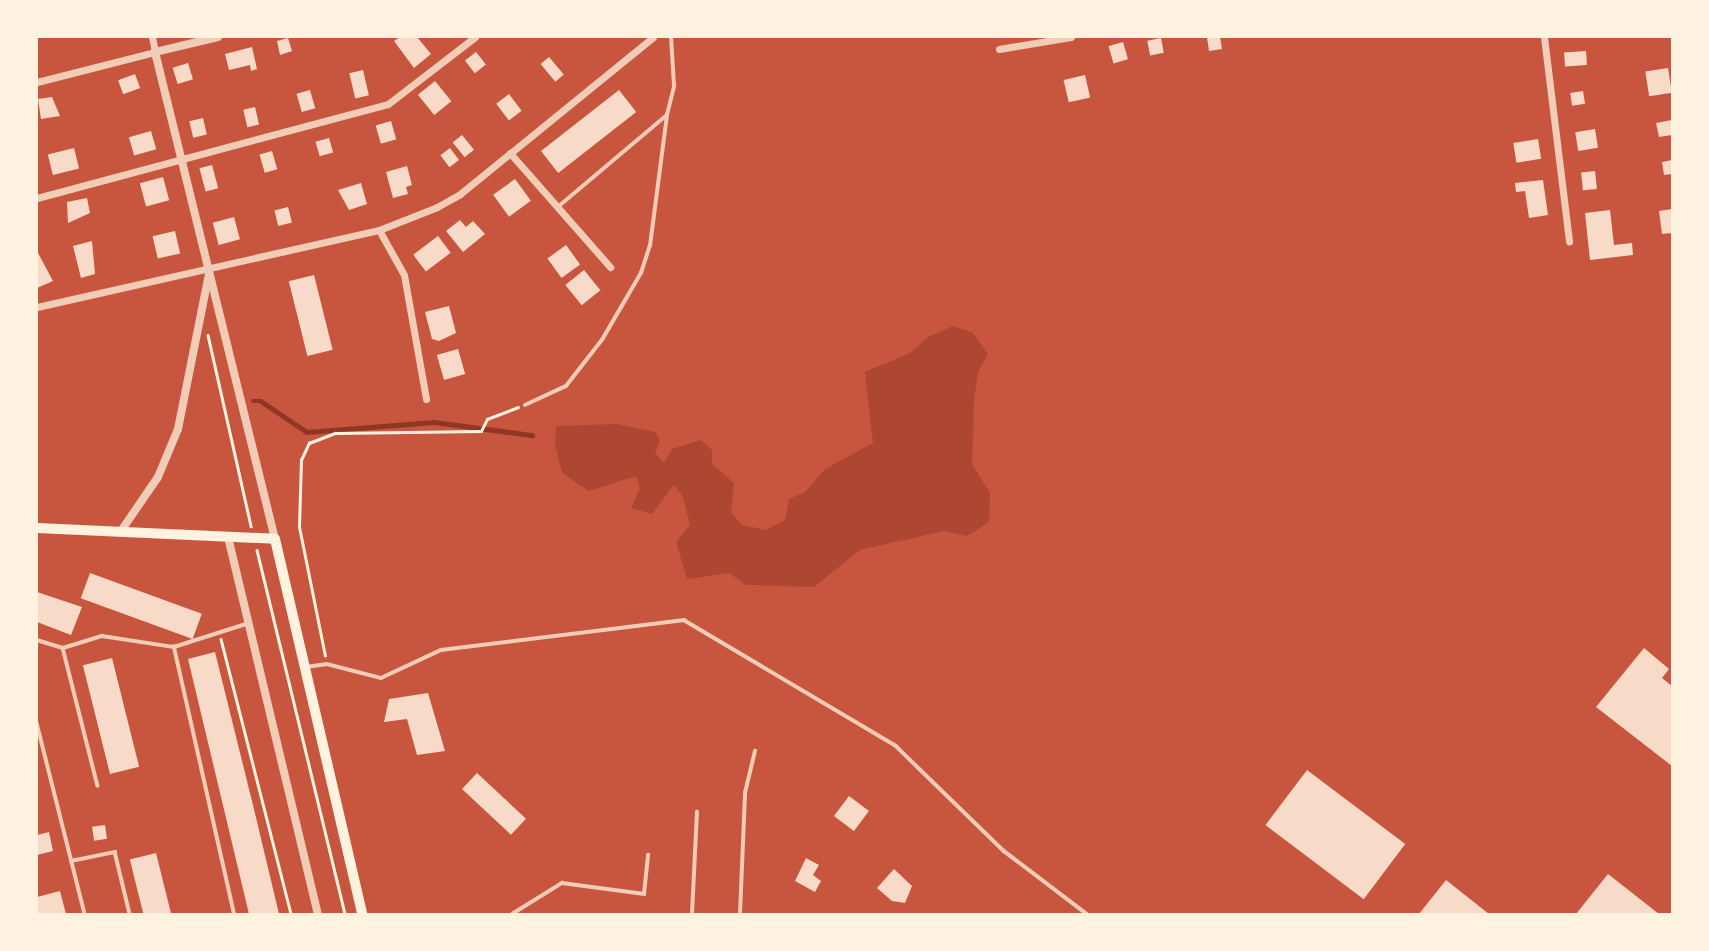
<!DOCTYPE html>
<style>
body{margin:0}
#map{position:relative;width:1709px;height:951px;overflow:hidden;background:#c8553d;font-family:"Golos Text",sans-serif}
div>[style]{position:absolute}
.green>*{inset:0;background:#ae4732}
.stream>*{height:4.5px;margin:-2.25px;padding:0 2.25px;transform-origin:2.25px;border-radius:2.25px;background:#8f3625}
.building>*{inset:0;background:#f7dbc8;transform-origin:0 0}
.path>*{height:2.5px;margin:-1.25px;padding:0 1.25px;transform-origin:1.25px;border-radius:1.25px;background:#fff3e0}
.service>*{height:3.5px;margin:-1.75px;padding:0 1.75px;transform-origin:1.75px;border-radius:1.75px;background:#f1ccb7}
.minor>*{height:7px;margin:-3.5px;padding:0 3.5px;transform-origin:3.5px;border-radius:3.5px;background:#f1ccb7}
.tertiary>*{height:8px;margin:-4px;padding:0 4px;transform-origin:4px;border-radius:4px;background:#f1ccb7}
.secondary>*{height:10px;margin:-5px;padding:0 5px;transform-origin:5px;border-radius:5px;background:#fff3e0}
span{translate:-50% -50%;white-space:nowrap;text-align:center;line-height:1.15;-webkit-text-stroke:5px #fff3e0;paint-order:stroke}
.frame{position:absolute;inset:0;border:38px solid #fff3e0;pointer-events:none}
</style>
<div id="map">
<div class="green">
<i style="clip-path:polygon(953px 326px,973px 333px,988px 354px,978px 372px,974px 400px,972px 464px,990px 493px,989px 522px,967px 536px,944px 531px,860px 550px,814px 587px,746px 585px,729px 573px,687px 579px,676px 542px,690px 525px,683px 497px,674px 485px,652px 514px,631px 508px,640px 488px,636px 476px,589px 491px,562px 473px,555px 444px,556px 426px,617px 424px,655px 432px,660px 440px,655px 453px,664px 463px,672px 449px,701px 440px,712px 450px,712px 464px,734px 483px,731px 512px,742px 525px,766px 530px,785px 520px,789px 499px,805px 492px,825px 469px,873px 443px,865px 372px,910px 353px,928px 337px)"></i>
</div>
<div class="stream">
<i style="left:253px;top:401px;width:8px"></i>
<i style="left:261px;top:401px;width:55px;rotate:34deg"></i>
<i style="left:307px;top:432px;width:127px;rotate:-4.5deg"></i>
<i style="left:434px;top:422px;width:99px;rotate:7.6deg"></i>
</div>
<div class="building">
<i style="clip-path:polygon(400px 37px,417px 37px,431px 54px,414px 68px,394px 41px)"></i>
<i style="clip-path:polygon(1207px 37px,1220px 37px,1222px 49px,1209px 51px)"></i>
<i style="clip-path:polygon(288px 38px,292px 51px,280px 55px,277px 41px)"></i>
<i style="left:1161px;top:38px;width:15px;height:14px;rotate:79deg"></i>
<i style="left:1123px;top:42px;width:18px;height:15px;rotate:74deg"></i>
<i style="clip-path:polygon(252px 47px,257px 69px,251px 71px,250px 65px,229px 70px,225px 54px)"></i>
<i style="left:1586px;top:51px;width:14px;height:22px;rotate:86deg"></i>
<i style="left:476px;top:52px;width:16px;height:14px;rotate:52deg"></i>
<i style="left:549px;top:57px;width:23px;height:11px;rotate:50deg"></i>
<i style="left:188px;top:63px;width:17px;height:16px;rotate:73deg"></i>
<i style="left:1668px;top:68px;width:25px;height:23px;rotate:81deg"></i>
<i style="left:363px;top:70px;width:26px;height:14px;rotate:77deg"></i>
<i style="left:135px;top:74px;width:15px;height:18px;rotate:70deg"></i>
<i style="left:1085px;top:75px;width:23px;height:22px;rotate:77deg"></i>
<i style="left:435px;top:81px;width:26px;height:22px;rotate:51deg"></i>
<i style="left:310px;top:90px;width:19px;height:14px;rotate:74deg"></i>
<i style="left:619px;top:90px;width:28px;height:99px;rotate:52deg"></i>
<i style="left:1583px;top:91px;width:13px;height:13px;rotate:81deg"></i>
<i style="left:509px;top:94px;width:21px;height:16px;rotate:53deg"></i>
<i style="clip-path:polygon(52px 97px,60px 116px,41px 119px,38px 99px)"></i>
<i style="left:255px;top:107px;width:18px;height:12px;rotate:77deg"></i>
<i style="left:203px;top:118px;width:17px;height:14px;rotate:77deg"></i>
<i style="clip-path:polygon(1672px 120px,1672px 135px,1659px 137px,1656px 123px)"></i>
<i style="left:391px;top:121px;width:19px;height:16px;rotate:74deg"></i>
<i style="left:1595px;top:129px;width:19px;height:20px;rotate:81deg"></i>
<i style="left:151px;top:131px;width:19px;height:23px;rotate:74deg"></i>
<i style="left:462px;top:135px;width:19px;height:12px;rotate:51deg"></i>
<i style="left:329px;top:138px;width:15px;height:14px;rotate:74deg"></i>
<i style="left:1538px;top:139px;width:20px;height:25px;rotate:81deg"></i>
<i style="left:74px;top:148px;width:21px;height:27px;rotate:76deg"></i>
<i style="left:450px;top:148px;width:15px;height:12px;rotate:53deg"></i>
<i style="left:272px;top:151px;width:19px;height:13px;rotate:74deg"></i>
<i style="clip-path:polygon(1672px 160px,1672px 174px,1664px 175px,1662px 162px)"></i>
<i style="left:212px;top:165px;width:24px;height:13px;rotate:75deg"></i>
<i style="clip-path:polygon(407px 166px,412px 185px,406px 187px,408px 194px,393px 198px,386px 172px)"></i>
<i style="left:1595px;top:171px;width:18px;height:14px;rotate:84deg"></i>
<i style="left:163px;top:177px;width:24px;height:24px;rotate:75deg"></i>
<i style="left:515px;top:179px;width:27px;height:27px;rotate:54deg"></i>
<i style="clip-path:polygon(1543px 180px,1548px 215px,1529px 218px,1525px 191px,1516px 192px,1515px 183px)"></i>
<i style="clip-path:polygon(361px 183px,367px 204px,349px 210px,338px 190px)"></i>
<i style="clip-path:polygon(87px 198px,90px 213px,68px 223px,67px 202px)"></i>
<i style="left:288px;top:207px;width:16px;height:14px;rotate:76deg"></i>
<i style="clip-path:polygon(1672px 209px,1672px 233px,1662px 234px,1659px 211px)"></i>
<i style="clip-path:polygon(1610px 210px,1614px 245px,1632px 243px,1633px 255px,1590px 260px,1585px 213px)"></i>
<i style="left:234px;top:217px;width:23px;height:22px;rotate:75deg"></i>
<i style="clip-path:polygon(460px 220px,466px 227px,473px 221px,485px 234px,463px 252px,446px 231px)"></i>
<i style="left:175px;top:231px;width:23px;height:23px;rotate:77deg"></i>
<i style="left:438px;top:236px;width:21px;height:31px;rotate:53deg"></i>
<i style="clip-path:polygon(92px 241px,95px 274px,81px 278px,73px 246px)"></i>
<i style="left:566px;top:245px;width:24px;height:23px;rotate:54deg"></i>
<i style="clip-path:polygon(37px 251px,53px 281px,37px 288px)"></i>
<i style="left:584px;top:270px;width:26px;height:24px;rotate:51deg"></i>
<i style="left:314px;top:275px;width:77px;height:26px;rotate:76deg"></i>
<i style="clip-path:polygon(449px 306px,456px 333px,439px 341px,432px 339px,425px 312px)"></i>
<i style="left:458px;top:349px;width:26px;height:22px;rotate:74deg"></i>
<i style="left:90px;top:573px;width:119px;height:27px;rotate:20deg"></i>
<i style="clip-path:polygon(37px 592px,82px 607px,71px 635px,37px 622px)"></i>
<i style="clip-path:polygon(1644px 648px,1669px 669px,1662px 678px,1672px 686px,1672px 766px,1596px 707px)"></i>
<i style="clip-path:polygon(215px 652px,252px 801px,279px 914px,249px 914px,188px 659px)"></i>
<i style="left:112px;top:658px;width:112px;height:30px;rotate:76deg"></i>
<i style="clip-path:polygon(428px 693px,445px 751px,417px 755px,407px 719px,384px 722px,389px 699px)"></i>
<i style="left:1307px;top:770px;width:123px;height:69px;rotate:37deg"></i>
<i style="left:477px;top:773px;width:67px;height:22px;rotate:43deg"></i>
<i style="left:849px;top:796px;width:25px;height:25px;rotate:37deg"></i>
<i style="left:105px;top:825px;width:14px;height:13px;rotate:82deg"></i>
<i style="clip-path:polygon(49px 832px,53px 851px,37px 855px,37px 835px)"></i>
<i style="left:156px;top:853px;width:63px;height:27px;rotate:76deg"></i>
<i style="clip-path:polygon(806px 858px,819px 865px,813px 875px,821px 881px,815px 892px,795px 881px)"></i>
<i style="clip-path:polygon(894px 869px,912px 886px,905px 903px,892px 901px,877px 888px)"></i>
<i style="clip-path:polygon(1608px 874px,1659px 914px,1576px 914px)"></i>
<i style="clip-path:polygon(1446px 880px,1489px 914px,1419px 914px)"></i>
<i style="clip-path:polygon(60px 891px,66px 914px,38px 914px,37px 897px)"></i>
</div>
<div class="path">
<i style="left:208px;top:335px;width:196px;rotate:77.3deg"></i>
<i style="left:257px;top:550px;width:374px;rotate:76.4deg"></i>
<i style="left:221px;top:639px;width:284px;rotate:75.7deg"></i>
<i style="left:325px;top:656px;width:132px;rotate:-101.4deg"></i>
<i style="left:299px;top:527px;width:67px;rotate:-88.3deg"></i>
<i style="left:301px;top:460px;width:19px;rotate:-65deg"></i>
<i style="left:309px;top:443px;width:28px;rotate:-21deg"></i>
<i style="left:335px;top:433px;width:146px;rotate:-0.8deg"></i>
<i style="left:481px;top:431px;width:13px;rotate:-63deg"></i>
<i style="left:487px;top:419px;width:33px;rotate:-21deg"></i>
</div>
<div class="service">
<i style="left:559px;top:206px;width:141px;rotate:-40.1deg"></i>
<i style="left:667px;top:115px;width:30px;rotate:-76deg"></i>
<i style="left:674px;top:86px;width:49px;rotate:-93.5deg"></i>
<i style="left:525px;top:405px;width:45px;rotate:-24.9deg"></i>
<i style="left:566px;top:386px;width:58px;rotate:-52deg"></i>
<i style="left:602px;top:340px;width:78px;rotate:-59.8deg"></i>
<i style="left:641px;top:273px;width:28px;rotate:-72deg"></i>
<i style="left:650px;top:246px;width:132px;rotate:-82.6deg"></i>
<i style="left:37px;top:640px;width:27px;rotate:17deg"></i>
<i style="left:63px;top:648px;width:41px;rotate:-17.1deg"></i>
<i style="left:102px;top:636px;width:73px;rotate:8.7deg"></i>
<i style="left:63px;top:648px;width:142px;rotate:75.8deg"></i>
<i style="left:306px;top:667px;width:21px;rotate:-8deg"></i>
<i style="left:327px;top:664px;width:56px;rotate:14.5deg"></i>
<i style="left:381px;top:678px;width:66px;rotate:-25deg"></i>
<i style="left:441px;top:650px;width:245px;rotate:-7deg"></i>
<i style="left:684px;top:620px;width:247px;rotate:30.7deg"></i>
<i style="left:896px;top:746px;width:151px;rotate:44.2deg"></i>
<i style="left:1004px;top:851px;width:104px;rotate:37.2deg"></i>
<i style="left:37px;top:723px;width:197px;rotate:75.9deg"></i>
<i style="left:71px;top:861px;width:45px;rotate:-11.6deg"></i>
<i style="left:115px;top:852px;width:64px;rotate:76.4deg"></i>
<i style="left:234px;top:914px;width:274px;rotate:-102.7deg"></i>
<i style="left:174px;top:647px;width:76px;rotate:-17.7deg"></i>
<i style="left:512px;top:914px;width:59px;rotate:-31.8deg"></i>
<i style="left:562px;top:883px;width:83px;rotate:7.6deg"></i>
<i style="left:644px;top:894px;width:39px;rotate:-84deg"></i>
<i style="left:692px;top:914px;width:102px;rotate:-87.2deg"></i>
<i style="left:740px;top:914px;width:121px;rotate:-87.6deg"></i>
<i style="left:745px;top:793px;width:43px;rotate:-76.6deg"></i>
</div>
<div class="minor">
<i style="left:1544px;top:37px;width:206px;rotate:83deg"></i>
<i style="left:999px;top:49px;width:73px;rotate:-9.5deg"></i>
<i style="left:37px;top:82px;width:122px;rotate:-14.3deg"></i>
<i style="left:155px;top:52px;width:15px;rotate:-101deg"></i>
<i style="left:510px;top:153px;width:152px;rotate:48.7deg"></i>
<i style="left:37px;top:198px;width:363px;rotate:-15deg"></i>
<i style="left:388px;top:104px;width:110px;rotate:-37.6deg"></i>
<i style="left:379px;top:230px;width:51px;rotate:60.9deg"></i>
<i style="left:404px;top:275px;width:126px;rotate:79.9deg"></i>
<i style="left:37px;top:307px;width:351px;rotate:-12.7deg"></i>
<i style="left:379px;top:230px;width:62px;rotate:-21.6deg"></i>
<i style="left:437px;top:207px;width:26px;rotate:-29deg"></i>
<i style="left:460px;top:194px;width:249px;rotate:-39.1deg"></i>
</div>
<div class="tertiary">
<i style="left:218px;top:37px;width:65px;rotate:166.6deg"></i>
<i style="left:155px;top:52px;width:502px;rotate:76.16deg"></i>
<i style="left:121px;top:531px;width:65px;rotate:-55.6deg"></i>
<i style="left:158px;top:477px;width:52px;rotate:-67.4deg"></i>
<i style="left:178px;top:429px;width:158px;rotate:-78.7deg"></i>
<i style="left:228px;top:537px;width:388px;rotate:76.6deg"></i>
</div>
<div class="secondary">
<i style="left:37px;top:528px;width:238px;rotate:2.6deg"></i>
<i style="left:275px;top:539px;width:385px;rotate:76.9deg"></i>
</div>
<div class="frame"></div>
</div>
